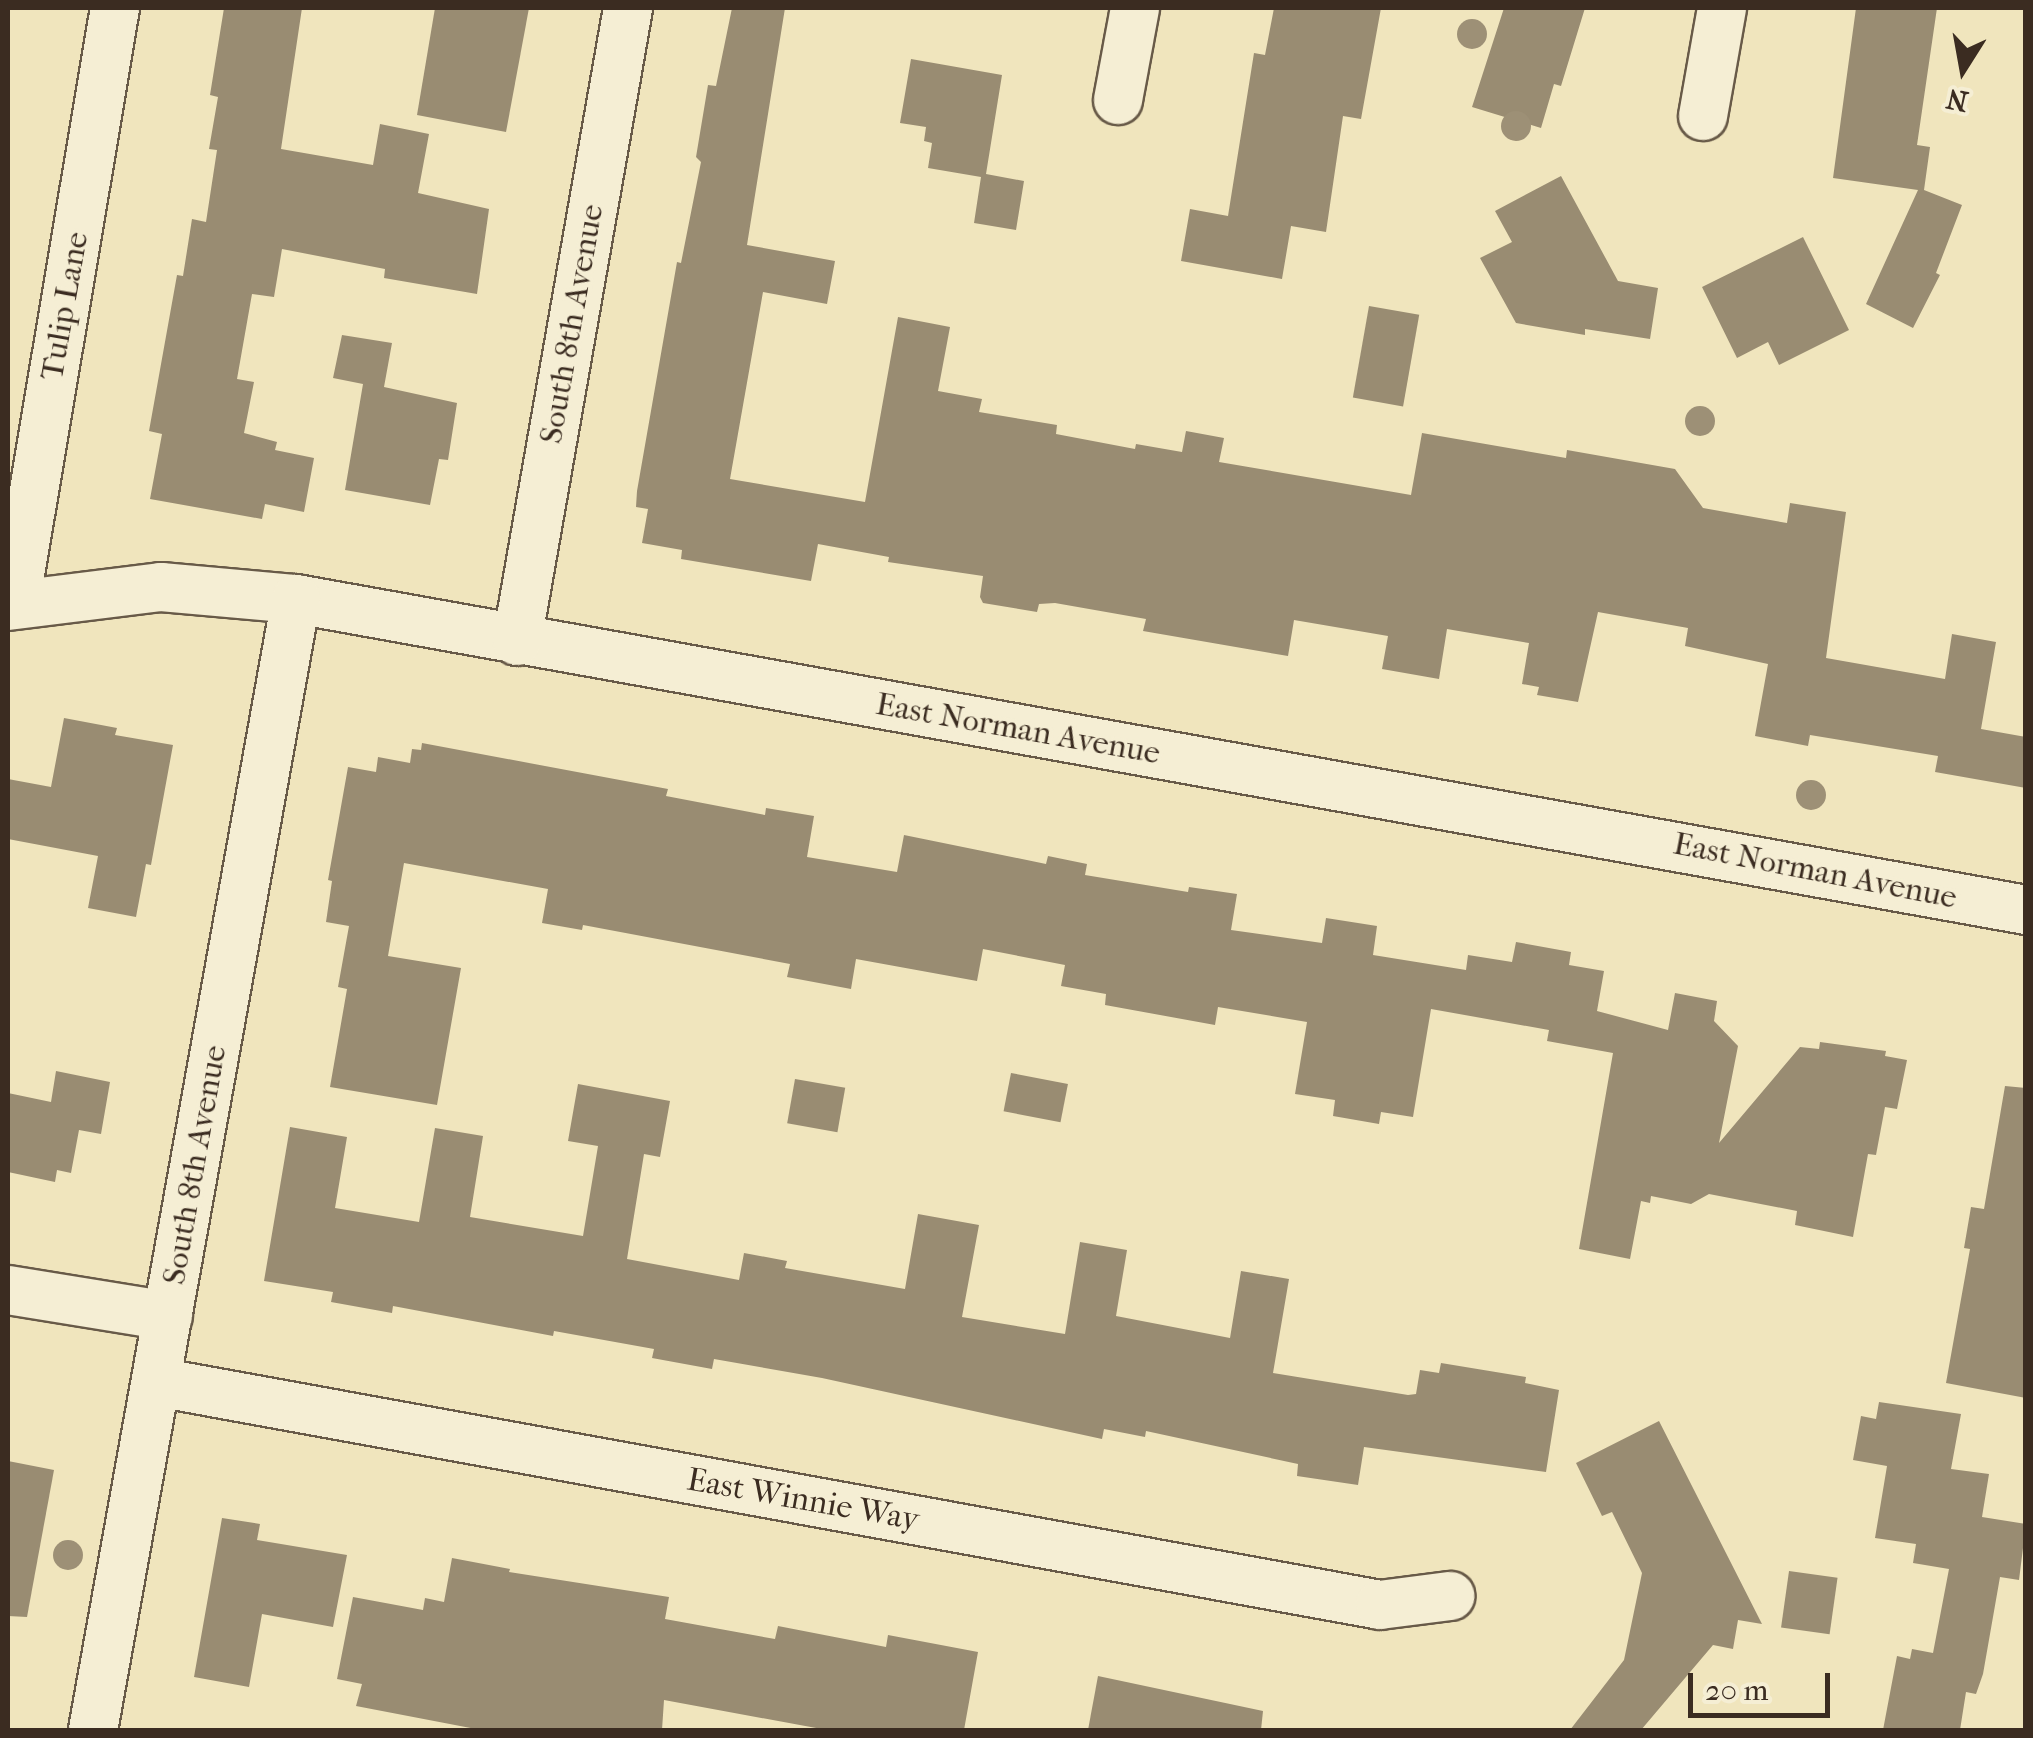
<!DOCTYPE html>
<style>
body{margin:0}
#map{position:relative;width:2033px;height:1738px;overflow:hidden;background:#f0e5bd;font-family:"IM FELL French Canon",serif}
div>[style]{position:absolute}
.building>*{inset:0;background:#998c72;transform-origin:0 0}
.roads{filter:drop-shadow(2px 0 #685a48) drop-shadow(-2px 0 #685a48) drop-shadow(0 2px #685a48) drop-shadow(0 -2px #685a48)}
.street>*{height:48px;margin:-24px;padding:0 24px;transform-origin:24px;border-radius:24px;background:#f5eed4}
.trees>*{width:30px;height:30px;margin:-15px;border-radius:50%;background:#9d9076}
span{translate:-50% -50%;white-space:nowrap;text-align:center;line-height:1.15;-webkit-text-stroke:8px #f5eed4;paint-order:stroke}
.street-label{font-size:32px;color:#3b2c21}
.frame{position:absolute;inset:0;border:10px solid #3b2c21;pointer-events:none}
.north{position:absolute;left:1913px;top:20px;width:100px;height:100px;-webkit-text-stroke:8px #f5eed4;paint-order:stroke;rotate:191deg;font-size:28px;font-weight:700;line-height:40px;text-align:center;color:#3b2c21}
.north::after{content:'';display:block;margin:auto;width:35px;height:45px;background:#3b2c21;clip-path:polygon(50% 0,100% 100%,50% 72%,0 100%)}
.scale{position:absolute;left:1688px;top:1673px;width:142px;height:45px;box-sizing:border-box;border:5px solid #3b2c21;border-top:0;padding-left:12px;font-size:30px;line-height:35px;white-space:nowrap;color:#3b2c21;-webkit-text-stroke:8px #f5eed4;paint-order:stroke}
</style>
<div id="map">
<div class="building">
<i style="clip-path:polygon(224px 8px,302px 8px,281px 149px,373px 165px,380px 124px,429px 134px,418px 193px,489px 209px,477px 294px,384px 278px,385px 269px,282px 249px,274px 297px,252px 294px,237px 379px,254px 382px,244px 433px,277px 442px,275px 450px,314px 458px,304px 512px,265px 504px,262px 519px,150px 499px,162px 434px,149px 431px,177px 275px,183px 276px,192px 219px,206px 222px,217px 150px,209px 149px,218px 97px,210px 95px)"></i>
<i style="clip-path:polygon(435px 8px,529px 8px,506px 132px,417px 115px)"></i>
<i style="clip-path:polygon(732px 8px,785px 8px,747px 245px,835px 261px,827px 304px,763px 292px,730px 479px,865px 502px,898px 317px,950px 327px,938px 391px,982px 399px,979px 412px,1057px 425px,1056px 434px,1135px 449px,1136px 444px,1182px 452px,1186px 431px,1224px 438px,1219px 462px,1411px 495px,1422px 433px,1566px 458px,1567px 450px,1675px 469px,1703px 508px,1787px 523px,1790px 503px,1846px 512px,1826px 658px,1945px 679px,1952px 634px,1996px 642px,1981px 729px,2026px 737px,2026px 788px,1935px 772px,1938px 756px,1810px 735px,1808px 746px,1755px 736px,1768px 664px,1685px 646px,1688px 628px,1598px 612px,1578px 702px,1537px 695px,1539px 687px,1522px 684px,1529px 643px,1447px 629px,1439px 679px,1382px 669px,1388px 636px,1294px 620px,1288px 656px,1143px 631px,1146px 619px,1055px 603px,1039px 604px,1037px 612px,983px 603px,980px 597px,983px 576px,888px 562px,889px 557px,818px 544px,811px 581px,681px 559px,682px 550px,642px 543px,648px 509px,636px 507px,637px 491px,677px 262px,681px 263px,701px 162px,696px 157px,708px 85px,716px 86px)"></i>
<i style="clip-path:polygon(1274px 8px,1381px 8px,1361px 119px,1343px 116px,1326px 232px,1291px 226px,1282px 279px,1181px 261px,1190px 209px,1228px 216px,1254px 53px,1265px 55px)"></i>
<i style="clip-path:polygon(1504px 8px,1585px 8px,1561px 86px,1554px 84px,1541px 128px,1472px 107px)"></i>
<i style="clip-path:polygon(1856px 8px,1937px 8px,1917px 145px,1930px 147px,1924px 190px,1962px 205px,1936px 273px,1940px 275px,1913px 328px,1866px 304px,1918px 190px,1833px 178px)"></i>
<i style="clip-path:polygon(911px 59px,1002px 75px,986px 174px,1024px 181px,1016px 230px,974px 223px,981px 177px,928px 168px,932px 143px,924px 141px,926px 127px,900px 123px)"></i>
<i style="clip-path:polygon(1561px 176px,1618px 281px,1658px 288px,1650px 339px,1585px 329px,1585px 335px,1516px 323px,1480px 258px,1512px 242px,1495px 211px)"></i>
<i style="clip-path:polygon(1803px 237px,1849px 330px,1779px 365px,1768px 342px,1737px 358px,1702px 287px)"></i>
<i style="left:1369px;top:306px;width:51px;height:93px;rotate:10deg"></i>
<i style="clip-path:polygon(342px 335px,392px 343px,384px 387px,457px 403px,448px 460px,439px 459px,430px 505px,345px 490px,363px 384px,333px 378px)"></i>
<i style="clip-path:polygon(64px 718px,117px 728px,115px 735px,173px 745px,151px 865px,146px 864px,136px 917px,88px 908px,98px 856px,8px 839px,8px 779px,51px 787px)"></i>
<i style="clip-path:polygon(422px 743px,668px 789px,666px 796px,765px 815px,766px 808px,814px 816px,807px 857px,897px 872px,904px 835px,1046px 864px,1048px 856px,1087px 864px,1085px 875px,1188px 892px,1189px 887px,1237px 894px,1231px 930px,1322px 943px,1326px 918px,1377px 926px,1373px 955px,1466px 970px,1468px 955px,1512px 962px,1516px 942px,1571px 952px,1569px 965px,1604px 971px,1597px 1011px,1668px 1030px,1675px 993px,1717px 1001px,1714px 1021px,1738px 1046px,1719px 1143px,1800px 1047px,1819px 1049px,1820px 1042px,1886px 1051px,1885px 1056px,1907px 1060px,1897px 1109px,1885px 1107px,1876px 1155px,1868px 1154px,1853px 1237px,1795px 1225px,1797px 1211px,1709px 1194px,1691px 1204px,1651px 1196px,1650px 1203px,1641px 1201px,1630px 1259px,1579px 1249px,1613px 1053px,1547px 1041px,1549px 1030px,1431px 1009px,1413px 1117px,1381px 1112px,1379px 1124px,1333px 1116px,1335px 1100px,1295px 1094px,1307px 1022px,1218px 1007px,1215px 1025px,1105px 1005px,1106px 994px,1061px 986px,1065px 965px,983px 949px,977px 981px,856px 959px,851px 989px,787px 977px,790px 964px,583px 925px,582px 930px,542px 923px,548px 889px,404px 863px,388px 956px,461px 968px,437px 1105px,330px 1087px,347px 989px,338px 987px,349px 926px,326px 922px,332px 881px,328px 880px,348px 767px,376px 772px,378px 757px,410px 763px,412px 749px,421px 750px)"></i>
<i style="clip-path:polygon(56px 1071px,110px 1082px,101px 1134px,79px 1130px,71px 1173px,57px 1170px,55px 1182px,8px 1172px,8px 1093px,51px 1102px)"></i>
<i style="left:1011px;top:1073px;width:58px;height:39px;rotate:11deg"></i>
<i style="left:795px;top:1079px;width:51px;height:45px;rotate:10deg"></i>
<i style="clip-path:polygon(578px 1084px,670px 1101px,660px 1157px,644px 1154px,627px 1259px,739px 1280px,744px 1253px,787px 1261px,785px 1268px,905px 1289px,918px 1214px,979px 1225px,962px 1317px,1065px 1334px,1080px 1242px,1127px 1250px,1116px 1316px,1230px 1338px,1241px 1271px,1289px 1279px,1273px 1373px,1408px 1395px,1416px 1394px,1420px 1370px,1439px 1373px,1441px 1363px,1526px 1377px,1525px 1383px,1559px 1390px,1546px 1472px,1364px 1447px,1358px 1485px,1297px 1476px,1298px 1464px,1146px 1431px,1145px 1437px,1104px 1429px,1102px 1439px,822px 1378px,714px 1359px,712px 1369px,652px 1358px,654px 1349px,554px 1331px,553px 1336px,393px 1306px,392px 1313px,331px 1302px,333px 1292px,264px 1281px,290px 1127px,347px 1137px,335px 1208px,419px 1222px,435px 1128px,483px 1136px,470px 1217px,583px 1236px,598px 1146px,568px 1141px)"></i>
<i style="clip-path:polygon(2005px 1086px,2026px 1088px,2026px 1398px,1946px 1383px,1970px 1249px,1964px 1248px,1971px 1207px,1984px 1209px)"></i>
<i style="clip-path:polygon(1879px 1402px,1961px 1414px,1951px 1469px,1989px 1474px,1982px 1517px,2026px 1524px,2019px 1580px,2000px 1577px,1983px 1674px,1976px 1694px,1966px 1692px,1960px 1730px,1883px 1730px,1897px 1656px,1910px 1659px,1912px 1649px,1933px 1653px,1949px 1569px,1913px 1563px,1916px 1544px,1875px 1538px,1887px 1466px,1853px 1460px,1861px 1416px,1876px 1419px)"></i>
<i style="clip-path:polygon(1659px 1421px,1762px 1624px,1738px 1620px,1733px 1649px,1713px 1645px,1641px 1730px,1570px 1730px,1624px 1660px,1642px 1573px,1612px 1512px,1602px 1516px,1576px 1463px)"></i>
<i style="clip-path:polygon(8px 1461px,54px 1470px,27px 1617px,8px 1616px)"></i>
<i style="clip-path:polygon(222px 1518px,260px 1524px,257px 1540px,347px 1555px,333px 1627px,262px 1614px,249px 1687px,194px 1677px)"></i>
<i style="clip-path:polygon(452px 1558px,510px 1569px,509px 1572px,669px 1597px,665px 1619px,775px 1639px,778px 1626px,886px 1647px,888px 1635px,978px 1652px,964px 1730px,827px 1730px,664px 1700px,662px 1730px,481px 1730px,356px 1706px,362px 1684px,337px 1679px,353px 1597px,423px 1610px,425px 1598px,444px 1602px)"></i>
<i style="left:1789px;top:1571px;width:49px;height:57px;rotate:8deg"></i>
<i style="clip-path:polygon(1098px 1676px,1263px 1711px,1261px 1730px,1088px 1730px)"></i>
</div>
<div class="roads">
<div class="street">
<i style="left:1118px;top:100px;width:94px;rotate:-79.5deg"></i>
<i style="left:1703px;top:116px;width:110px;rotate:-80deg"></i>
<i style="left:15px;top:604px;width:604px;rotate:-80.48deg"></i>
<i style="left:8px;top:606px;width:154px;rotate:-7.1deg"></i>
<i style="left:161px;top:587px;width:136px;rotate:5.1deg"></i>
<i style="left:296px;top:599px;width:1758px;rotate:10.19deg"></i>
<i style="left:517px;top:641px;width:643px;rotate:-80.05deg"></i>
<i style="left:8px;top:1290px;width:162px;rotate:9.2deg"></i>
<i style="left:157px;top:1382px;width:1243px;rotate:10.33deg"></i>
<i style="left:1380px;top:1605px;width:71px;rotate:-7.3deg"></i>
<i style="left:93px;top:1730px;width:1149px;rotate:-79.82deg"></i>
</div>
</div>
<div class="trees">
<i style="left:1472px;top:34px"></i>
<i style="left:1516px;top:126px"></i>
<i style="left:1700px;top:421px"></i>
<i style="left:1811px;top:795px"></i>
<i style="left:68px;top:1555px"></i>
</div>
<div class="street-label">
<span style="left:65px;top:306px;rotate:-80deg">Tulip Lane</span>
<span style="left:572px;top:324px;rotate:-80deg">South 8th Avenue</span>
<span style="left:1018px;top:729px;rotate:10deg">East Norman Avenue</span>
<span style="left:1815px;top:871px;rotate:11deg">East Norman Avenue</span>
<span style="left:195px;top:1165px;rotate:-80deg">South 8th Avenue</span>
<span style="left:803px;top:1500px;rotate:10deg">East Winnie Way</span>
</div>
<div class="frame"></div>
<div class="north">N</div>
<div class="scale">20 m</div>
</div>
